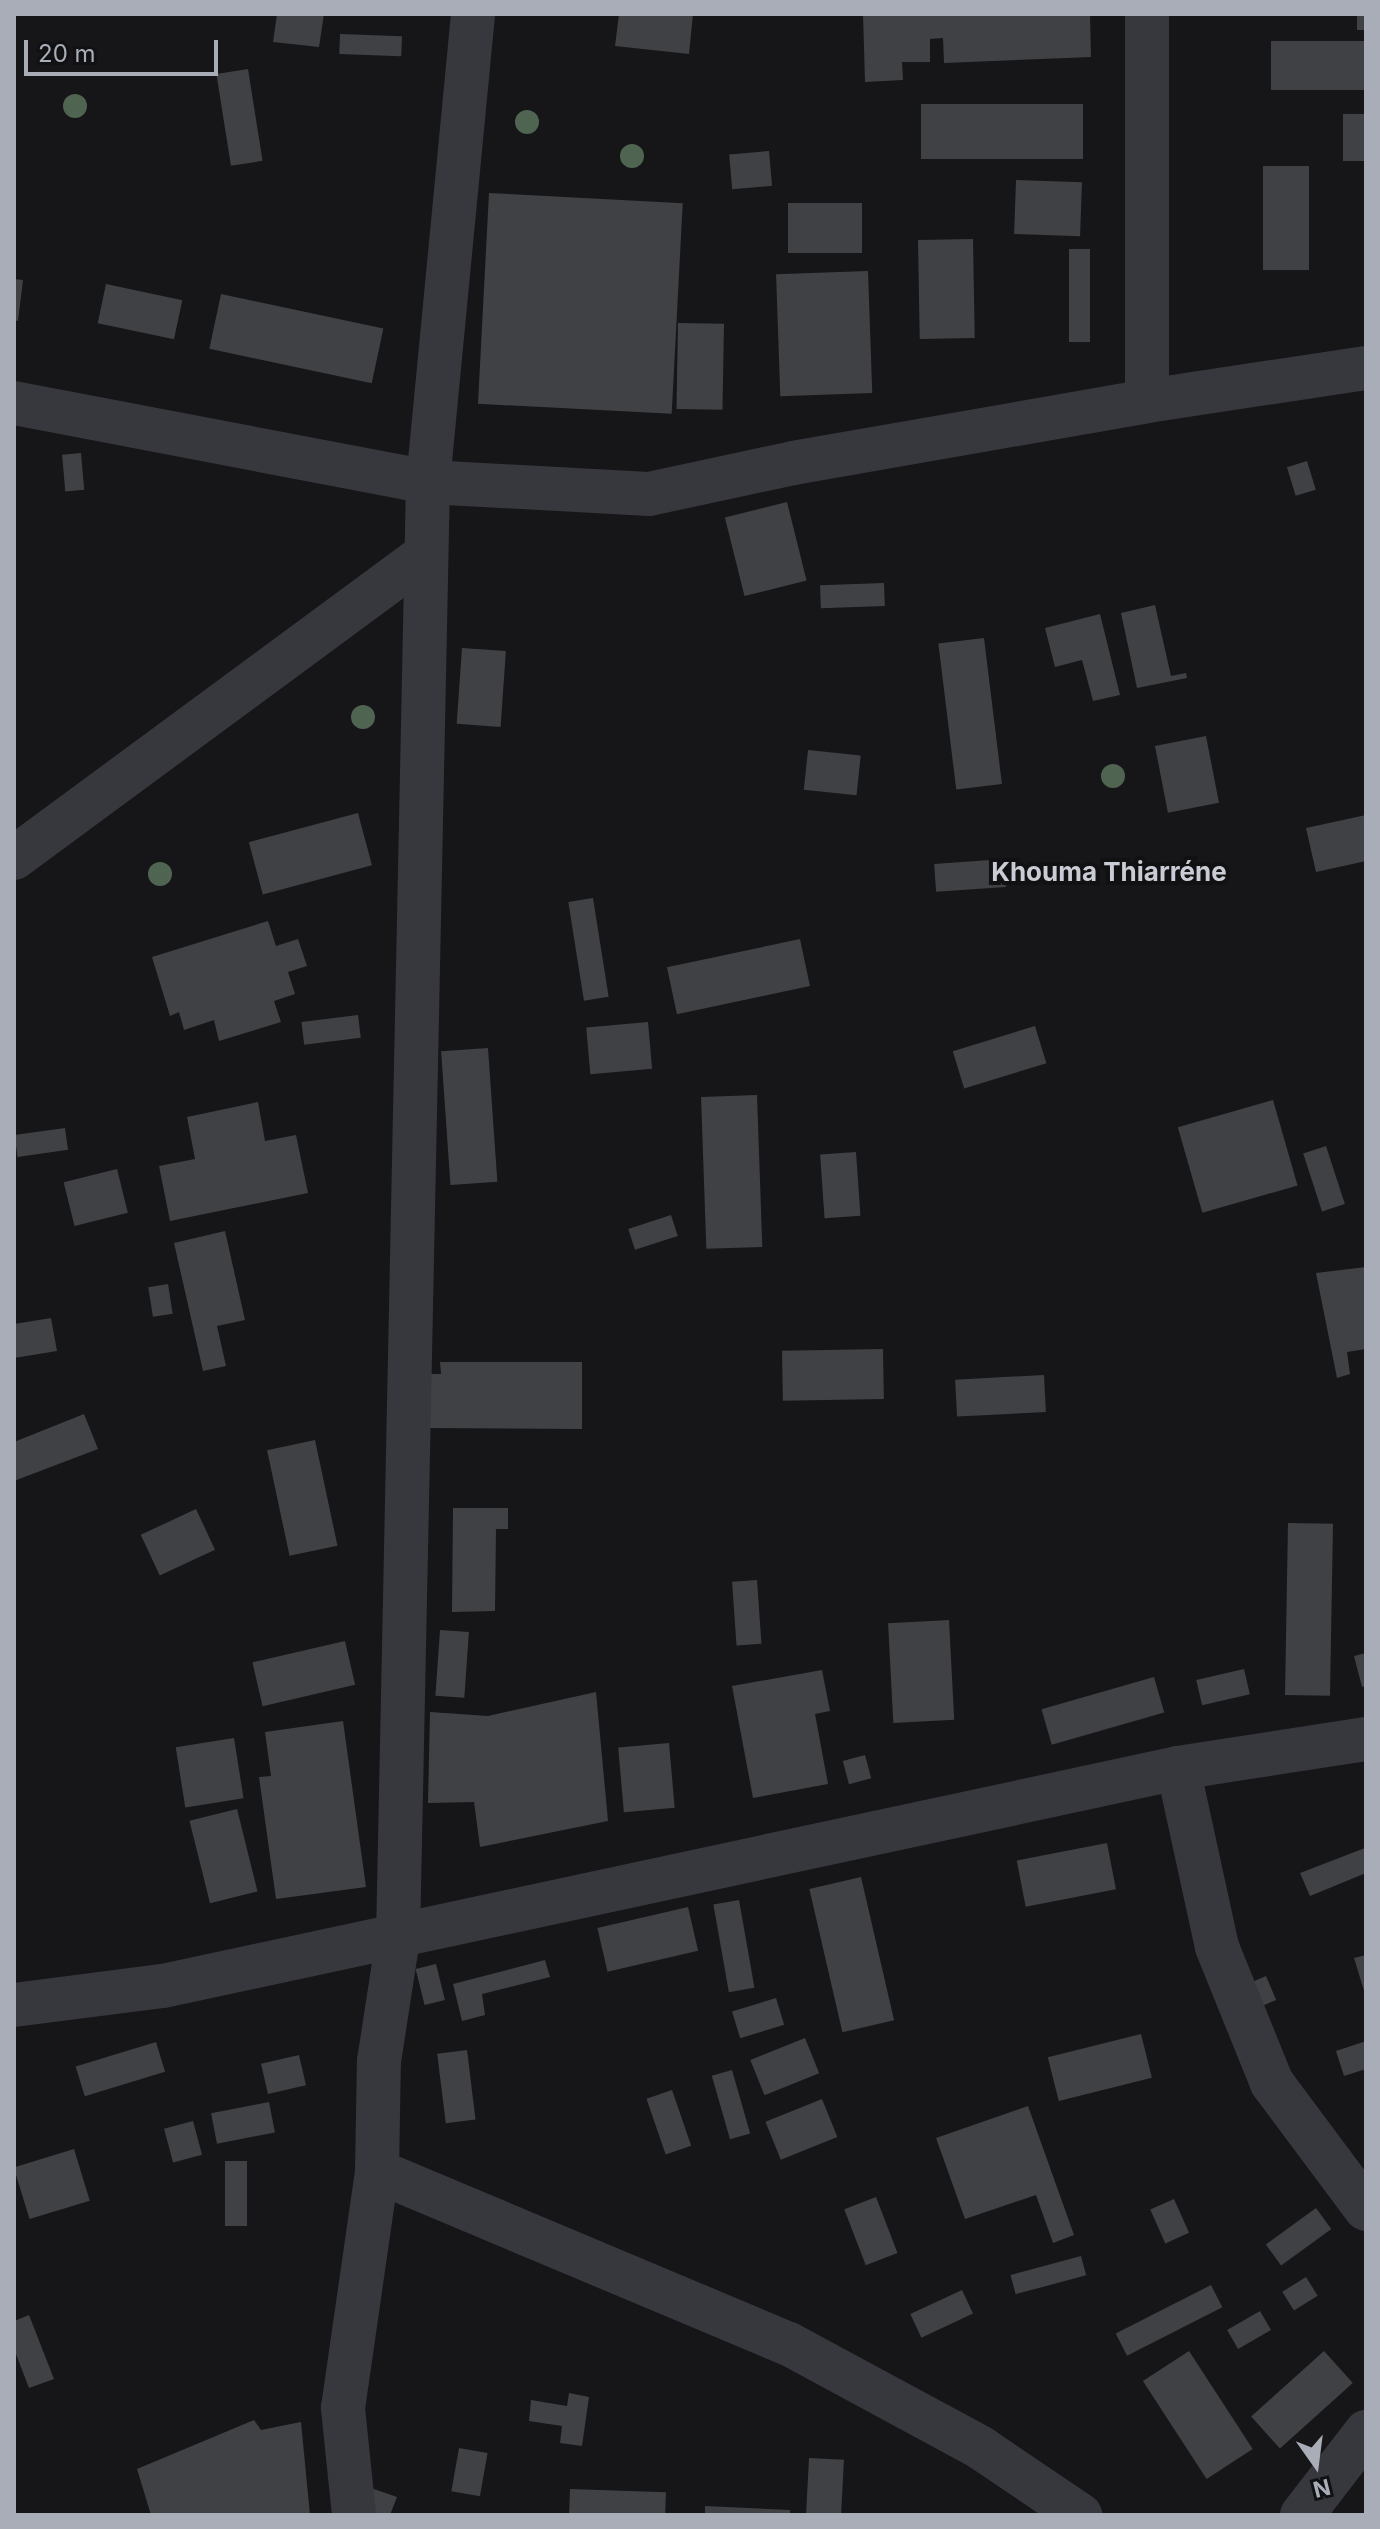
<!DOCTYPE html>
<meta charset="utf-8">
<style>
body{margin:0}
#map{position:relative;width:1380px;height:2529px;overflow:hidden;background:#161618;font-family:Inter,sans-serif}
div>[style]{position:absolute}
.building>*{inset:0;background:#404145;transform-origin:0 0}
.minor>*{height:44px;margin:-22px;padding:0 22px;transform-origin:22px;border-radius:22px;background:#37383d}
.trees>*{width:24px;height:24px;margin:-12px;border-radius:50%;background:#506452}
span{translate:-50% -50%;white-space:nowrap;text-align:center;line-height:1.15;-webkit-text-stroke:8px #111113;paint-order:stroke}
.neighbourhood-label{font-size:26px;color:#c9ccd4;font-weight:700}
.frame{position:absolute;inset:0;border:16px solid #a8adb8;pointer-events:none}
.north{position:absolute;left:1276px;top:2425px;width:80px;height:80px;-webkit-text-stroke:6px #111113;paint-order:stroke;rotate:166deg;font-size:22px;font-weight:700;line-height:32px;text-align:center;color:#a8adb8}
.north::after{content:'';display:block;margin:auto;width:28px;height:36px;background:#a8adb8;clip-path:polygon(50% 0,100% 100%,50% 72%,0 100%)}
.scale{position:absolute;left:24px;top:40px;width:194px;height:36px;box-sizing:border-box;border:4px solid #a8adb8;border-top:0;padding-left:10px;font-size:24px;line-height:28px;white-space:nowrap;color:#a8adb8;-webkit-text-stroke:6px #111113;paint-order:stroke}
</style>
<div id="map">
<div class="building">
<i style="clip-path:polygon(277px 14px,324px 14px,319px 47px,273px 42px)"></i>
<i style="clip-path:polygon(619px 14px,693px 14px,689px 54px,615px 46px)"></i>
<i style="clip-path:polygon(863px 14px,1090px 14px,1091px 57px,944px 63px,943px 38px,930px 39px,930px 62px,902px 62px,903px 80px,865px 82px)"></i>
<i style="left:1357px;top:14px;width:9px;height:16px"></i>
<i style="left:340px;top:34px;width:62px;height:20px;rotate:2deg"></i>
<i style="left:1366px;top:41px;width:49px;height:95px;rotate:90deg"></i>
<i style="left:248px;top:69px;width:93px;height:32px;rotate:81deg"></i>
<i style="left:921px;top:104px;width:162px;height:55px"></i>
<i style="left:1366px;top:114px;width:47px;height:23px;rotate:90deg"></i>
<i style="left:769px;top:151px;width:35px;height:40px;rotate:85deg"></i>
<i style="left:1263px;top:166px;width:46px;height:104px"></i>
<i style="left:1016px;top:180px;width:66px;height:54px;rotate:2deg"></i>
<i style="left:489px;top:193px;width:194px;height:211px;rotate:3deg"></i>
<i style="left:862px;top:203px;width:50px;height:74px;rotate:90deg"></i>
<i style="left:973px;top:239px;width:99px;height:55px;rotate:89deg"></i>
<i style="left:1069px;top:249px;width:21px;height:93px"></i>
<i style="left:868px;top:271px;width:122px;height:92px;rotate:88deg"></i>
<i style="clip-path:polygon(14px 279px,23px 280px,18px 321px,14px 320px)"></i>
<i style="left:106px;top:284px;width:78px;height:40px;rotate:12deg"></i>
<i style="left:221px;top:294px;width:166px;height:56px;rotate:12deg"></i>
<i style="left:678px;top:323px;width:46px;height:86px;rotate:1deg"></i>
<i style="left:81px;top:453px;width:37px;height:19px;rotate:85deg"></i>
<i style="left:1307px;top:461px;width:30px;height:21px;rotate:73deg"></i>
<i style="left:787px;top:502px;width:81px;height:64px;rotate:76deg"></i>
<i style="left:884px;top:583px;width:23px;height:64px;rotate:88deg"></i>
<i style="clip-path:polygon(1155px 605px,1171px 676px,1186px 673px,1187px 678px,1137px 688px,1121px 613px)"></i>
<i style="clip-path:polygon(1100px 614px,1120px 695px,1093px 701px,1082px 660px,1055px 667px,1045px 628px)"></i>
<i style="left:984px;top:638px;width:147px;height:46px;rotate:83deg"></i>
<i style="left:462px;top:648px;width:44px;height:76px;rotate:4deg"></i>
<i style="left:1206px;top:736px;width:68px;height:52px;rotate:79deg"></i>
<i style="left:808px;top:750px;width:53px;height:40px;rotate:6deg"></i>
<i style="left:358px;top:813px;width:54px;height:113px;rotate:75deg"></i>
<i style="clip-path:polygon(1366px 815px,1366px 861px,1316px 872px,1306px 828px)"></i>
<i style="left:1004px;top:859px;width:28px;height:70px;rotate:86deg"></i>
<i style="left:593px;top:898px;width:100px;height:25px;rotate:81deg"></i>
<i style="clip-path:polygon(268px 921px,276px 946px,298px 939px,307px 966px,288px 972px,295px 994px,274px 1001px,281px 1022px,219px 1041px,214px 1020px,184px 1030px,179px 1012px,170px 1016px,152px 957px)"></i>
<i style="left:800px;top:939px;width:48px;height:136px;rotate:78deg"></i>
<i style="left:358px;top:1015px;width:23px;height:57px;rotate:83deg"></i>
<i style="left:648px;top:1022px;width:47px;height:62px;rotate:85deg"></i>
<i style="left:1035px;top:1026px;width:39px;height:86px;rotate:73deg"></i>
<i style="left:488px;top:1048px;width:134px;height:47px;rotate:86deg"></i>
<i style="left:757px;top:1095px;width:152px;height:56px;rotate:88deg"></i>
<i style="left:1273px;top:1100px;width:89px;height:99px;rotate:74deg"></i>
<i style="clip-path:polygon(258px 1102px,265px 1141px,296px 1135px,308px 1193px,170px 1221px,159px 1166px,195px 1159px,187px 1117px)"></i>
<i style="left:65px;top:1128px;width:22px;height:51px;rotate:82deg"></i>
<i style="left:1326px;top:1146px;width:61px;height:24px;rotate:72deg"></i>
<i style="left:856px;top:1152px;width:64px;height:36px;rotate:86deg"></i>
<i style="left:117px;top:1169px;width:45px;height:55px;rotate:76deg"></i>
<i style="left:671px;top:1215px;width:22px;height:45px;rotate:72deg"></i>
<i style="clip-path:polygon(225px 1231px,245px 1320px,217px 1326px,226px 1366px,203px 1371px,174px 1243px)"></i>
<i style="clip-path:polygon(1366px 1267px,1366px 1349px,1347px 1352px,1350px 1374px,1337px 1378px,1316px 1273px)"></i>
<i style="left:168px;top:1284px;width:30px;height:20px;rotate:81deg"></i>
<i style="clip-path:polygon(51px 1318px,57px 1351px,14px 1358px,14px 1324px)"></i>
<i style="left:883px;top:1349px;width:50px;height:101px;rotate:89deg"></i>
<i style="clip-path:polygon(440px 1362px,582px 1362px,582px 1429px,424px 1428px,425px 1374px,441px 1374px)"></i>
<i style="left:1044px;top:1375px;width:37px;height:89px;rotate:87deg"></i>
<i style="clip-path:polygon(84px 1414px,98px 1449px,14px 1481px,14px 1442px)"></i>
<i style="left:315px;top:1440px;width:108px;height:49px;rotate:78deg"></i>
<i style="clip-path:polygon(453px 1508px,508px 1508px,508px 1529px,496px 1529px,495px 1611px,452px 1612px)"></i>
<i style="left:196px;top:1509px;width:45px;height:61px;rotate:65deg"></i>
<i style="left:1288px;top:1523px;width:45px;height:172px;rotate:1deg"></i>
<i style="left:757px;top:1580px;width:64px;height:25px;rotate:86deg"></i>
<i style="left:949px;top:1620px;width:100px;height:61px;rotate:87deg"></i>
<i style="left:440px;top:1630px;width:29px;height:66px;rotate:4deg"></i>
<i style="left:345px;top:1641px;width:45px;height:95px;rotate:77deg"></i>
<i style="clip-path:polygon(1366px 1653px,1366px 1686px,1362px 1687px,1354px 1656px)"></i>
<i style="left:1244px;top:1669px;width:26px;height:49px;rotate:77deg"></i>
<i style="clip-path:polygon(822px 1670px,830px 1711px,815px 1714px,828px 1784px,753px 1798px,732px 1686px)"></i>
<i style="left:1154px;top:1677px;width:37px;height:117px;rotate:74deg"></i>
<i style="clip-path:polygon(596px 1692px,608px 1821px,480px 1847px,474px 1802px,428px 1803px,430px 1712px,488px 1716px)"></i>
<i style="clip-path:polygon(343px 1721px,366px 1887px,276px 1899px,259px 1777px,271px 1776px,265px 1732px)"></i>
<i style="left:234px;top:1738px;width:61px;height:59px;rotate:81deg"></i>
<i style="left:669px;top:1743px;width:65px;height:51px;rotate:85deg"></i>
<i style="left:865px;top:1755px;width:24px;height:23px;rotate:75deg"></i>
<i style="left:237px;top:1809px;width:85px;height:49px;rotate:76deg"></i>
<i style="left:1107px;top:1843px;width:47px;height:92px;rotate:79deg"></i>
<i style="clip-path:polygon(1365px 1848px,1366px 1873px,1310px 1896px,1300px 1873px)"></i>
<i style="left:861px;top:1877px;width:147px;height:53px;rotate:77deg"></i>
<i style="left:739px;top:1900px;width:89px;height:26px;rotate:80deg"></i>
<i style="left:688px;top:1907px;width:45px;height:93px;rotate:77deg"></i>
<i style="clip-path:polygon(1366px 1955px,1366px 1994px,1365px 1994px,1354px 1958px)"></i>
<i style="clip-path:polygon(545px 1960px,550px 1977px,482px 1994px,485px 2015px,462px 2021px,453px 1984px)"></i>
<i style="left:436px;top:1964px;width:37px;height:21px;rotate:76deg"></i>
<i style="left:1266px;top:1976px;width:26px;height:26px;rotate:67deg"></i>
<i style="left:776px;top:1998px;width:28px;height:46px;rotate:73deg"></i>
<i style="left:1141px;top:2034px;width:45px;height:96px;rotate:76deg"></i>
<i style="left:805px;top:2038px;width:38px;height:59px;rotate:68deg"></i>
<i style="clip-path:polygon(1366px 2041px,1366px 2069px,1344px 2076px,1336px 2051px)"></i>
<i style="left:156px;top:2042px;width:31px;height:84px;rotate:73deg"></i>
<i style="left:467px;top:2050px;width:70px;height:30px;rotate:83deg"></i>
<i style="left:299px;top:2055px;width:31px;height:39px;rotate:77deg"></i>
<i style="left:732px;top:2070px;width:66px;height:21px;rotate:74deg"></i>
<i style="left:672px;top:2090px;width:59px;height:27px;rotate:71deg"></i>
<i style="left:822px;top:2099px;width:41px;height:61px;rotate:68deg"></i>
<i style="left:269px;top:2102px;width:31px;height:59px;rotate:79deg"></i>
<i style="clip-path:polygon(1028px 2106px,1074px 2235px,1053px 2243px,1036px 2195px,965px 2219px,936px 2138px)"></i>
<i style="left:193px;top:2121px;width:35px;height:30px;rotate:75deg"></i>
<i style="left:74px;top:2149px;width:54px;height:63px;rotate:73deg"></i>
<i style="left:225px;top:2161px;width:22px;height:65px"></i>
<i style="left:876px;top:2197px;width:60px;height:34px;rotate:69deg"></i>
<i style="left:1174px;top:2199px;width:37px;height:26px;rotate:66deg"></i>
<i style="left:1316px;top:2208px;width:26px;height:62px;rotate:54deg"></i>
<i style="left:1081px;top:2256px;width:20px;height:73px;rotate:75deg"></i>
<i style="left:1306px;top:2277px;width:22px;height:28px;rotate:58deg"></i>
<i style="left:1211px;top:2285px;width:25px;height:107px;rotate:63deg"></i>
<i style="left:962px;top:2290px;width:26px;height:57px;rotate:65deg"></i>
<i style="left:1260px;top:2311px;width:22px;height:38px;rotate:60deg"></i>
<i style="clip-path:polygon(29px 2315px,54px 2379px,29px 2388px,14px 2349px,14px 2321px)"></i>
<i style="left:1189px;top:2351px;width:117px;height:55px;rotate:57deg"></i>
<i style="left:1324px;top:2351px;width:43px;height:98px;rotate:48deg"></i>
<i style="clip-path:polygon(569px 2393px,589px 2397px,582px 2446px,560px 2443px,562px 2426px,529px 2421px,531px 2400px,567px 2406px)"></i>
<i style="clip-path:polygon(254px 2420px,261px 2430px,301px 2422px,310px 2515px,151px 2515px,137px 2469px)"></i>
<i style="left:459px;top:2448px;width:29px;height:44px;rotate:10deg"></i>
<i style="left:809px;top:2458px;width:35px;height:57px;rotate:3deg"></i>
<i style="clip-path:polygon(371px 2488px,397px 2497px,390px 2515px,368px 2515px)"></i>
<i style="left:570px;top:2489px;width:96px;height:26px;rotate:2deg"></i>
<i style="clip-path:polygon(705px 2506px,790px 2510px,790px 2515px,705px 2515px)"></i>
</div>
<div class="minor">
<i style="left:1147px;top:401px;width:387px;rotate:-90deg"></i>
<i style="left:14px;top:403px;width:421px;rotate:10.8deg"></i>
<i style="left:428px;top:482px;width:221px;rotate:3.1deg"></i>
<i style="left:649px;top:494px;width:147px;rotate:-12.1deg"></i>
<i style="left:793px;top:463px;width:359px;rotate:-9.9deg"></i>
<i style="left:1147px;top:401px;width:221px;rotate:-8.6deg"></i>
<i style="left:14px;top:858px;width:511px;rotate:-36.4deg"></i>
<i style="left:1178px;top:1768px;width:183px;rotate:77.7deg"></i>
<i style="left:1217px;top:1947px;width:147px;rotate:68deg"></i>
<i style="left:1272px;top:2083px;width:157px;rotate:53.3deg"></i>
<i style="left:14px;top:2005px;width:150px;rotate:-7.3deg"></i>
<i style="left:163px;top:1986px;width:1038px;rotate:-12.12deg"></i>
<i style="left:1178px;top:1768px;width:190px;rotate:-8.8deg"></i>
<i style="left:377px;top:2171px;width:447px;rotate:22.8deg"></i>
<i style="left:789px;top:2344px;width:218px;rotate:28.4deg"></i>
<i style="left:981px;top:2448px;width:120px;rotate:34.1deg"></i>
<i style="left:354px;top:2515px;width:108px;rotate:-95.9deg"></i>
<i style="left:343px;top:2408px;width:239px;rotate:-81.8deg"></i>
<i style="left:377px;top:2171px;width:110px;rotate:-89deg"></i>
<i style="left:379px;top:2061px;width:124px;rotate:-81.2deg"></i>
<i style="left:398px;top:1938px;width:1456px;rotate:-88.82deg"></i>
<i style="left:428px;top:482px;width:470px;rotate:-84.5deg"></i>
<i style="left:1302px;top:2515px;width:105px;rotate:-52.4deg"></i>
</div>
<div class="trees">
<i style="left:75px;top:106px"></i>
<i style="left:527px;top:122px"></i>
<i style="left:632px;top:156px"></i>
<i style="left:363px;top:717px"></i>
<i style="left:1113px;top:776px"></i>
<i style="left:160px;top:874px"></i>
</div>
<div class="neighbourhood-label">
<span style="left:1109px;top:872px">Khouma Thiarréne</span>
</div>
<div class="frame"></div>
<div class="north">N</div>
<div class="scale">20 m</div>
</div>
